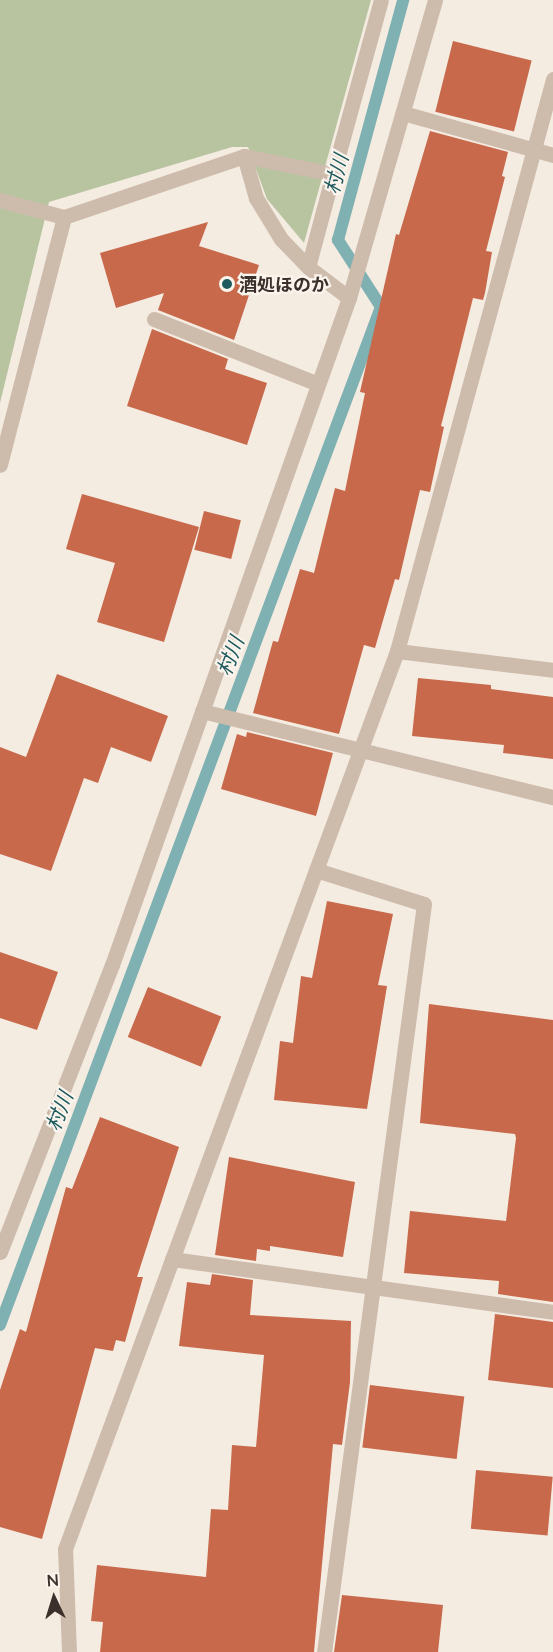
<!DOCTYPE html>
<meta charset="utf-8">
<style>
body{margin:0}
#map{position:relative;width:553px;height:1652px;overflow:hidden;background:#f4ebe1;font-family:Lato,"Noto Sans JP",sans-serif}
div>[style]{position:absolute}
.green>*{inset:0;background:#b8c4a0}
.stream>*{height:12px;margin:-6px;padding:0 6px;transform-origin:6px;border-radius:6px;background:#7fb0b2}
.building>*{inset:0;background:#c8694b;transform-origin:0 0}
.street>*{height:15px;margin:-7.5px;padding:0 7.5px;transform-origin:7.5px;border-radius:7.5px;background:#cdbbac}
.dots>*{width:16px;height:16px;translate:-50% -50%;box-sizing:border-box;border:3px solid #fbf5ee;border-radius:50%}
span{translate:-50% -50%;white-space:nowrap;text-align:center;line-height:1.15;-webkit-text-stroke:4.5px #fbf5ee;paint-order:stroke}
.poi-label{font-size:18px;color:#3b302b;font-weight:700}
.left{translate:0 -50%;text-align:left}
.water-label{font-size:20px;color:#1f5a5e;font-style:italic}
.north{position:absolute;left:24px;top:1568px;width:60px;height:60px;-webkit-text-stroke:4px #fbf5ee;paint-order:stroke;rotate:356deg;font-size:16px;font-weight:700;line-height:24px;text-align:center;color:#3b302b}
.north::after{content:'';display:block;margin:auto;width:21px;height:27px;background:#3b302b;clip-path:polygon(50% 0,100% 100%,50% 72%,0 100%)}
</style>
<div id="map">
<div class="green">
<i style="clip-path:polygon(0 0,371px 0,304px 243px,267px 199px,248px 147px,232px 147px,49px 202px,0 403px)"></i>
</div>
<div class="stream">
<i style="left:0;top:1325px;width:1087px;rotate:-69.48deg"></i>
<i style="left:381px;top:307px;width:80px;rotate:-122.7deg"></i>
<i style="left:338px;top:240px;width:249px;rotate:-74.8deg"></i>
</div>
<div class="building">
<i style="left:453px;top:41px;width:81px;height:73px;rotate:14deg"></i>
<i style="clip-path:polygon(430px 131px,508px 152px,502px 176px,505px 177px,486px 251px,492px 252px,485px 293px,483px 300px,473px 298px,441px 426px,444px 427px,430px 492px,420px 490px,399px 580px,395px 579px,375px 648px,364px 645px,339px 734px,253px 713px,273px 641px,278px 642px,300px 569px,314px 573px,335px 488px,345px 491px,365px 393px,360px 392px,396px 234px,399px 235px)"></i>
<i style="clip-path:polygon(208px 222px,199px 246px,259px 265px,234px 340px,158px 310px,164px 293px,116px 308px,100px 253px)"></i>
<i style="clip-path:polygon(152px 329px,228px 359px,225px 369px,267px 383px,247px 445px,127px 406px)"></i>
<i style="clip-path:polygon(82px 494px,199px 527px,164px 642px,97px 622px,115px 563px,66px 549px)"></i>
<i style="left:204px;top:511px;width:38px;height:40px;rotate:14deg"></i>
<i style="clip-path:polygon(57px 674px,168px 716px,151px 762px,111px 747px,98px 783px,84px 778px,51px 871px,0 854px,0 747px,26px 757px)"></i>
<i style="clip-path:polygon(418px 678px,491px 685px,491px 689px,553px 697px,553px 759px,503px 753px,504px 745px,412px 736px)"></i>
<i style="clip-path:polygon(247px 732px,333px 753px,316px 816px,221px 789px,237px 734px,246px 737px)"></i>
<i style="clip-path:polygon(327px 901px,393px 914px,378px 985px,387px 986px,367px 1109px,274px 1100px,280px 1041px,293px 1043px,301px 976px,312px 978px)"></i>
<i style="clip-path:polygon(0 952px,58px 972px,37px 1030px,0 1018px)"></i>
<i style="left:148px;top:987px;width:79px;height:54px;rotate:22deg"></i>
<i style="clip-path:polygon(429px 1004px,553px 1020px,553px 1302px,498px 1294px,499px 1281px,404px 1273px,410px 1211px,506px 1221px,516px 1138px,515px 1134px,420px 1123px)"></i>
<i style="clip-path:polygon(100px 1117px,179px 1147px,137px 1277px,143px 1277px,125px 1342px,116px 1340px,113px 1351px,95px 1348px,42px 1539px,0 1527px,0 1390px,20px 1329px,26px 1332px,66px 1187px,72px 1189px)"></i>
<i style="clip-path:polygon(229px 1157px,355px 1182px,343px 1257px,270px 1246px,270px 1251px,257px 1249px,256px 1261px,215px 1255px)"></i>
<i style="clip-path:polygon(212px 1274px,253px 1280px,250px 1315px,351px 1321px,350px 1382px,342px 1445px,333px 1444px,314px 1652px,100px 1652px,103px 1622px,91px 1621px,97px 1565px,206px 1577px,211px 1509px,228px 1510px,232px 1445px,256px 1447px,264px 1355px,179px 1346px,187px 1282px,210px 1285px)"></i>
<i style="clip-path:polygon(495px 1314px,553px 1322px,553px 1388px,488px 1380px)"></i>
<i style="left:370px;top:1385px;width:95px;height:63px;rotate:7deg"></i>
<i style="left:476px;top:1470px;width:77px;height:59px;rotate:5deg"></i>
<i style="clip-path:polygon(342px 1595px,443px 1605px,438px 1652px,334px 1652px)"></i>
</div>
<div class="street">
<i style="left:403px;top:113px;width:156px;rotate:15.6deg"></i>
<i style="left:244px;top:156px;width:91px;rotate:11.4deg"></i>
<i style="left:333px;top:174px;width:96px;rotate:105deg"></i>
<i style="left:333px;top:174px;width:180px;rotate:-74.6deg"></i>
<i style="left:0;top:200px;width:66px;rotate:14.9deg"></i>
<i style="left:64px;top:217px;width:256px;rotate:104.5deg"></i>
<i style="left:64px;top:217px;width:190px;rotate:-18.7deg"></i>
<i style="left:244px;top:156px;width:44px;rotate:74.1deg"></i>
<i style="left:256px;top:198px;width:48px;rotate:58.6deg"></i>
<i style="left:281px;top:239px;width:39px;rotate:46deg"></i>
<i style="left:308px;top:267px;width:51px;rotate:37.1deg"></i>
<i style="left:154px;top:319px;width:176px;rotate:21.6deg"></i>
<i style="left:397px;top:651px;width:157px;rotate:6.9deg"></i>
<i style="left:202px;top:711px;width:361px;rotate:13.8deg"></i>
<i style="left:316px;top:870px;width:113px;rotate:17.5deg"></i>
<i style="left:424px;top:904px;width:755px;rotate:97.61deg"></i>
<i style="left:0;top:1252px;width:308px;rotate:-68.7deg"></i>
<i style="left:112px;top:965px;width:708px;rotate:-70.44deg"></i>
<i style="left:349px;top:298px;width:310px;rotate:-73.9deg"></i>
<i style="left:172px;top:1259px;width:385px;rotate:7.9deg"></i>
<i style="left:69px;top:1652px;width:103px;rotate:-92.2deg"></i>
<i style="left:65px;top:1549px;width:957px;rotate:-69.71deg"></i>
<i style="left:397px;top:651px;width:593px;rotate:-74.74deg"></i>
</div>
<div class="dots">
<i style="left:227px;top:284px;background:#1f5a5e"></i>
</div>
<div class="poi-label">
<span class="left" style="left:239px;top:284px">酒処ほのか</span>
</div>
<div class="water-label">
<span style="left:336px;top:174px;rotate:-75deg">村川</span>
<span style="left:230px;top:656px;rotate:-69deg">村川</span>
<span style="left:59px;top:1111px;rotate:-69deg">村川</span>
</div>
<div class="north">N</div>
</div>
